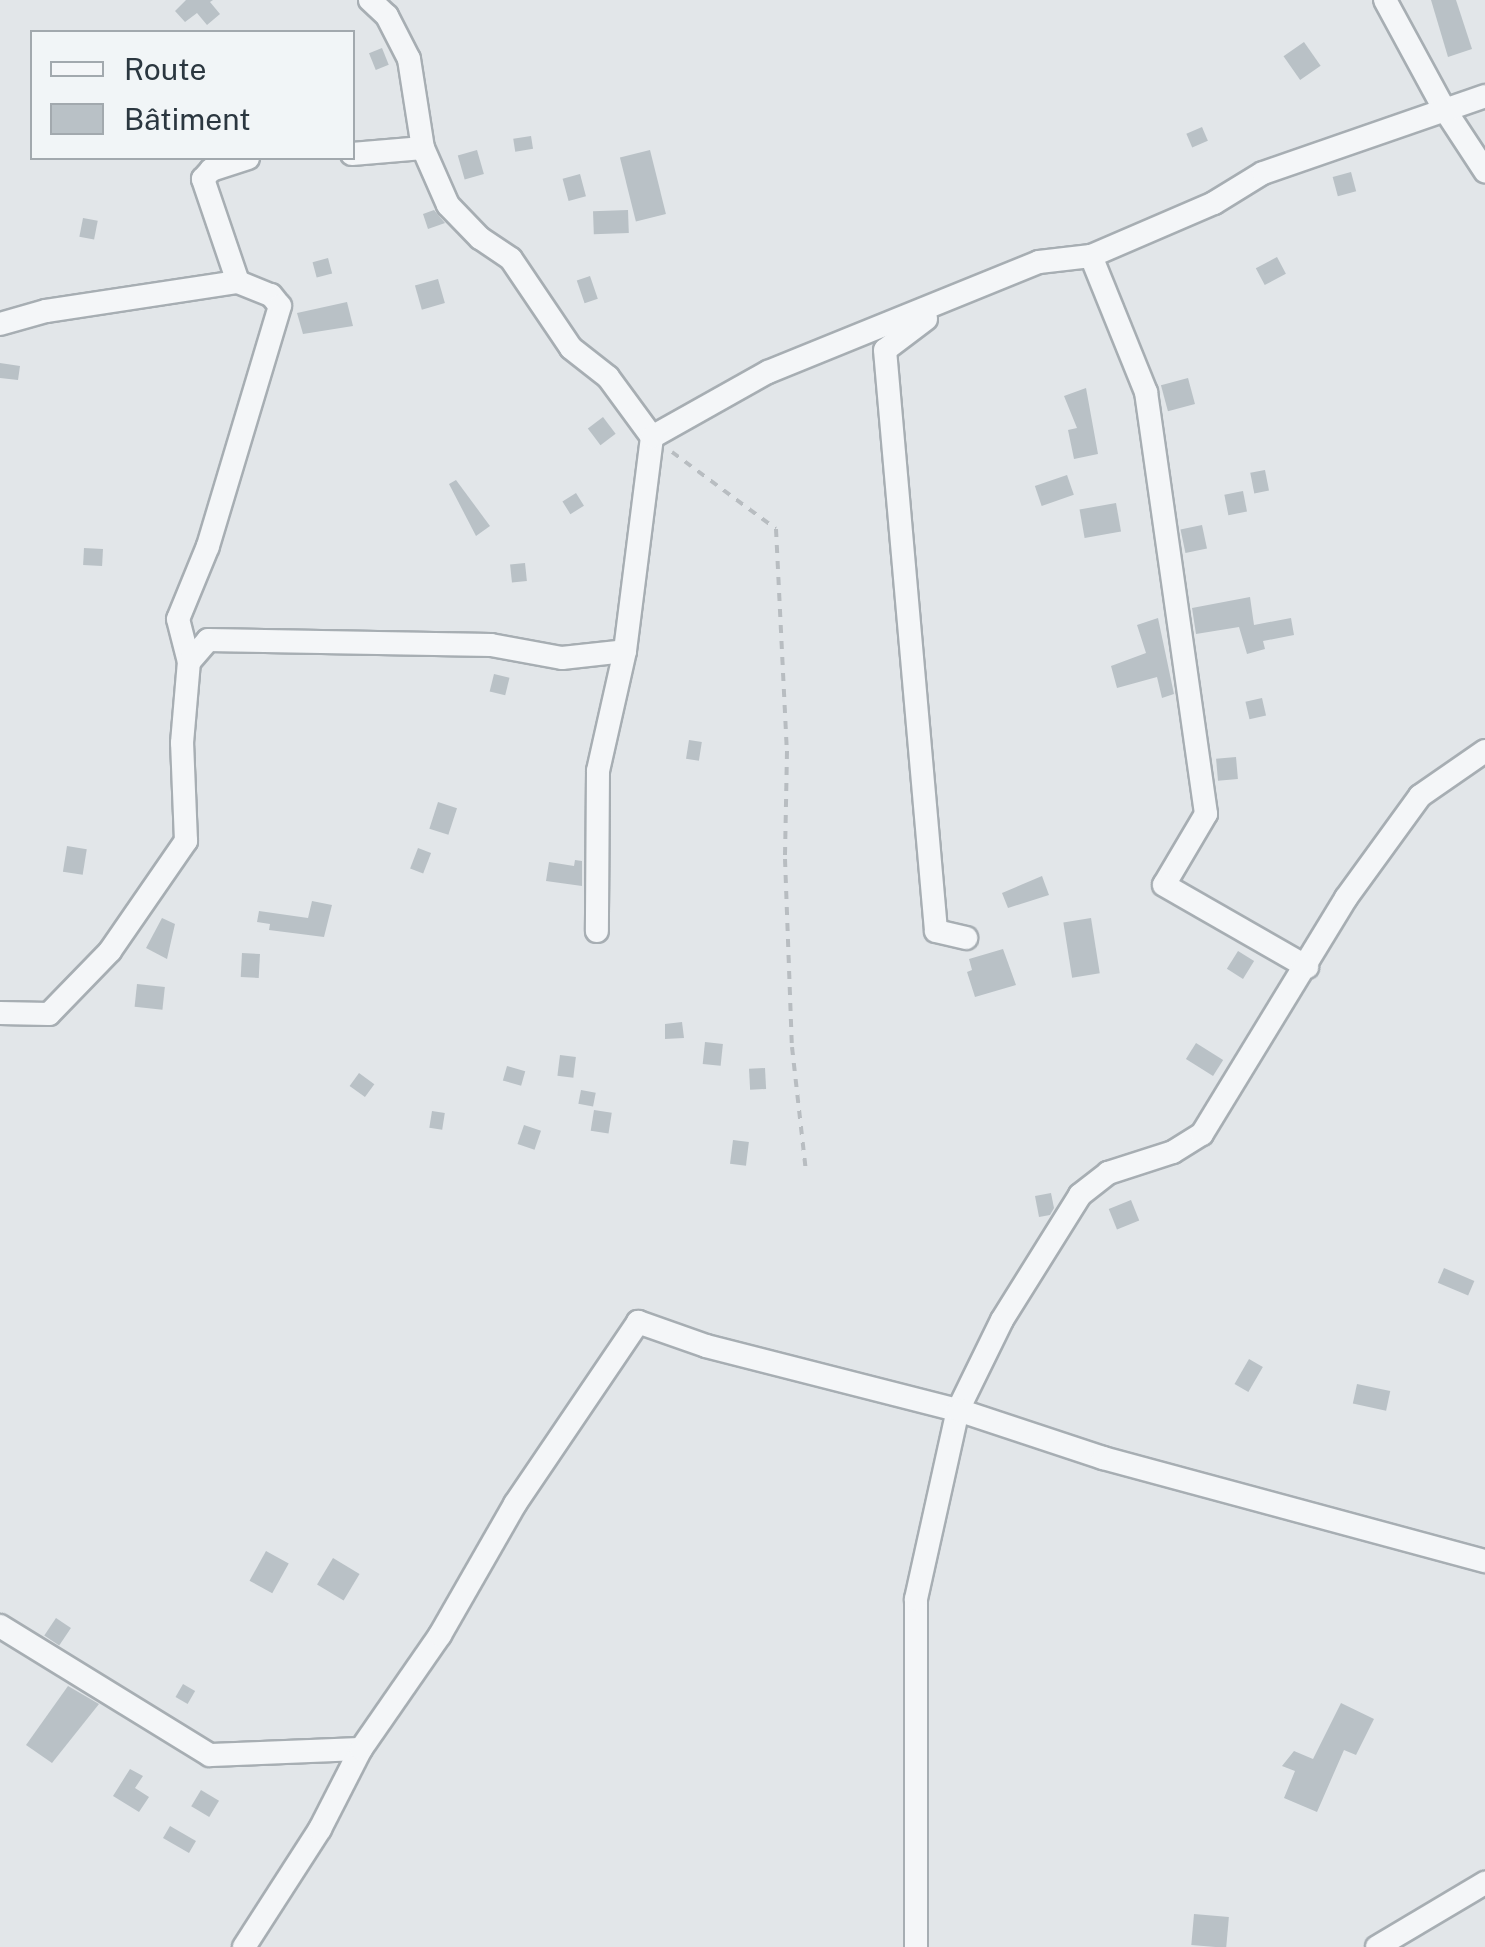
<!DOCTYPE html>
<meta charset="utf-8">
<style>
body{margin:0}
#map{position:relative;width:1485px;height:1947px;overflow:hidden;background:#e2e6e9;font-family:"Public Sans",sans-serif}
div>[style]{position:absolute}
.building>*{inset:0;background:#b9c1c6;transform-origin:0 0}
.path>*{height:4px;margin-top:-2px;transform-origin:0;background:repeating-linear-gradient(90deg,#b8bdc1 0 8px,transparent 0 16px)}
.roads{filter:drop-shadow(2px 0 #a7aeb3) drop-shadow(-2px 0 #a7aeb3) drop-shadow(0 2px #a7aeb3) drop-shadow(0 -2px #a7aeb3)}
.minor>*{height:22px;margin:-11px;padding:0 11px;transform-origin:11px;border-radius:11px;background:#f4f6f8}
span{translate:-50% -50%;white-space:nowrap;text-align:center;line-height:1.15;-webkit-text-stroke:8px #f1f5f7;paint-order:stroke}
.legend{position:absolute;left:30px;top:30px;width:325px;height:130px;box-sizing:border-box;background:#f1f5f7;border:2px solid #a2a9ae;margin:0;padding:12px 18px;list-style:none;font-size:30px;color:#2b3740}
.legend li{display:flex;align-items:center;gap:20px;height:50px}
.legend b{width:50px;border:2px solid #a2a9ae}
</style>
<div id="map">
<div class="building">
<i style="clip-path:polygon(186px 0,213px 0,210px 2px,220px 14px,207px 25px,197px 13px,185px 22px,175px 11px)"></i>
<i style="clip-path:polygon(1431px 0,1456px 0,1472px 49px,1448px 57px)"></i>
<i style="left:1304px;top:42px;width:29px;height:25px;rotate:55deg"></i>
<i style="left:382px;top:48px;width:18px;height:14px;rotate:68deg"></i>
<i style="left:1202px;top:127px;width:15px;height:17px;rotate:67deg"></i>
<i style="left:531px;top:136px;width:13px;height:18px;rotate:81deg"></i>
<i style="left:477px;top:150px;width:25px;height:20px;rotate:74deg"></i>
<i style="left:650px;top:150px;width:66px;height:31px;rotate:76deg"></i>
<i style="left:1351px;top:172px;width:20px;height:19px;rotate:75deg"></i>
<i style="left:580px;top:174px;width:23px;height:18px;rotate:75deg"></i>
<i style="clip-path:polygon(434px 210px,445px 223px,428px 229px,423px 214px)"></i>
<i style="left:628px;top:210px;width:23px;height:35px;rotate:88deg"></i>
<i style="left:83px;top:218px;width:15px;height:19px;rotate:11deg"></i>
<i style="left:1277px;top:257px;width:19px;height:24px;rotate:62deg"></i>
<i style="left:328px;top:258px;width:16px;height:16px;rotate:75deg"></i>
<i style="left:590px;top:276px;width:24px;height:14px;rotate:71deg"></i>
<i style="left:438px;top:279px;width:25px;height:24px;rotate:74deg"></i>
<i style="clip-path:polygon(347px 302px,353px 326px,303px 334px,297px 313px)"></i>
<i style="clip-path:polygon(0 363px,20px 366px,18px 380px,0 378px)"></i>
<i style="left:1188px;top:378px;width:27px;height:28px;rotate:75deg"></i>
<i style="clip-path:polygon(1086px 388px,1098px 454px,1074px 459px,1068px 430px,1077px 428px,1064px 396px)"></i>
<i style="left:603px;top:417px;width:21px;height:19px;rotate:53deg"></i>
<i style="left:1265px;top:470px;width:21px;height:15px;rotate:79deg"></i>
<i style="left:1067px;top:475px;width:21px;height:34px;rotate:71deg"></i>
<i style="clip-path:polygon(456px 480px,490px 526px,476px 536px,449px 484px)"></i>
<i style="left:1243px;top:491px;width:21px;height:19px;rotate:79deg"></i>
<i style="left:576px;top:493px;width:15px;height:16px;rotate:58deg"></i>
<i style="left:1116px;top:503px;width:29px;height:37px;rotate:80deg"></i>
<i style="left:1202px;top:525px;width:24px;height:22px;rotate:78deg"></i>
<i style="left:84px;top:548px;width:19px;height:17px;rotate:3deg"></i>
<i style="left:525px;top:563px;width:18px;height:15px;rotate:84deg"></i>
<i style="clip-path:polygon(1250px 597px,1254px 625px,1291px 618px,1294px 635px,1263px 641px,1265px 649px,1247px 654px,1239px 627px,1196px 634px,1192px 608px)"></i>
<i style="clip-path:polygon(1158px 618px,1174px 694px,1162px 698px,1157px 677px,1117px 688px,1111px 666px,1146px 653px,1137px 625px)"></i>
<i style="left:494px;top:674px;width:16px;height:18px;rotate:14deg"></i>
<i style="left:1262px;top:698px;width:18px;height:17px;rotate:77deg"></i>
<i style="left:689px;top:740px;width:13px;height:19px;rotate:9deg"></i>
<i style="left:1236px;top:757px;width:22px;height:20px;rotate:85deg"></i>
<i style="left:438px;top:802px;width:20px;height:28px;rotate:18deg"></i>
<i style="left:67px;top:846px;width:20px;height:26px;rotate:9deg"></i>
<i style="left:418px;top:848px;width:14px;height:22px;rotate:21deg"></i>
<i style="clip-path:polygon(575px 860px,582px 861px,582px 886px,546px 881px,549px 862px,574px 866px)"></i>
<i style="clip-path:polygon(1042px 876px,1049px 895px,1008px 908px,1002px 893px)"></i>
<i style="clip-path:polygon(312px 901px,332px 905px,324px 937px,269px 930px,270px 924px,257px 922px,259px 911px,308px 918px)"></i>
<i style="clip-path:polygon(162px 918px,175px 924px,167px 959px,146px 948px)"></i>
<i style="left:1091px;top:918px;width:56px;height:28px;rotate:81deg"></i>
<i style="clip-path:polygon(1003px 949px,1016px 985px,975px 997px,967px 972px,972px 970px,969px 959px)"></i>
<i style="left:1238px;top:951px;width:19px;height:21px;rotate:32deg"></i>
<i style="left:242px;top:953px;width:18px;height:24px;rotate:3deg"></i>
<i style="left:137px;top:984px;width:28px;height:23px;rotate:6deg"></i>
<i style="clip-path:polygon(682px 1022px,684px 1038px,665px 1039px,665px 1024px)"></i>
<i style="left:705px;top:1042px;width:18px;height:22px;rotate:6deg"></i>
<i style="left:1196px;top:1043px;width:32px;height:19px;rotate:32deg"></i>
<i style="left:560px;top:1055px;width:16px;height:21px;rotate:7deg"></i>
<i style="left:507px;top:1066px;width:19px;height:15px;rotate:16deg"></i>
<i style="left:765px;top:1068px;width:21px;height:16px;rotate:87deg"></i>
<i style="left:359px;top:1073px;width:19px;height:16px;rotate:36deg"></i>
<i style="left:581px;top:1090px;width:15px;height:14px;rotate:11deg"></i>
<i style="left:594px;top:1110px;width:18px;height:21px;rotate:9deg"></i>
<i style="left:432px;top:1111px;width:13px;height:17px;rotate:9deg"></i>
<i style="left:524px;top:1125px;width:18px;height:20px;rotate:19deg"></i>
<i style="left:733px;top:1140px;width:16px;height:24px;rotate:7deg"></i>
<i style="clip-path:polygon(1051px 1193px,1054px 1208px,1050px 1215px,1039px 1217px,1035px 1196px)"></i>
<i style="left:1131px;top:1200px;width:22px;height:24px;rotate:68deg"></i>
<i style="left:1444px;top:1268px;width:33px;height:16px;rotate:23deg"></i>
<i style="left:1249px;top:1359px;width:16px;height:29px;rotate:30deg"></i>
<i style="left:1357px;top:1384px;width:34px;height:20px;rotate:12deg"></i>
<i style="left:266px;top:1551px;width:26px;height:34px;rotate:29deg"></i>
<i style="left:333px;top:1558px;width:31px;height:31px;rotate:31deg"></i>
<i style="left:56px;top:1618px;width:18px;height:21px;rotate:34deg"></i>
<i style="left:183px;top:1684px;width:14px;height:15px;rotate:30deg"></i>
<i style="clip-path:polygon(68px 1686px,99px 1704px,52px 1763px,26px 1745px)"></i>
<i style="clip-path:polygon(1341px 1703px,1374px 1719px,1356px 1755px,1344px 1750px,1317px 1812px,1284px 1798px,1295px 1771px,1282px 1766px,1294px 1751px,1313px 1759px)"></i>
<i style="clip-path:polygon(130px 1769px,143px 1776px,135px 1788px,149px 1797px,139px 1812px,113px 1796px)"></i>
<i style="left:201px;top:1790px;width:21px;height:19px;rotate:31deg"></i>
<i style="left:170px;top:1826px;width:30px;height:14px;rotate:30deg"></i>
<i style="left:1194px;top:1914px;width:35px;height:31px;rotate:5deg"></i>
</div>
<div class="path">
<i style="left:672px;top:452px;width:129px;rotate:36.5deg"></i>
<i style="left:776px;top:529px;width:222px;rotate:87.2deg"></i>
<i style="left:787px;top:751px;width:108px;rotate:91.1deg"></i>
<i style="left:785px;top:859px;width:188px;rotate:87.9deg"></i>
<i style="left:792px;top:1047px;width:126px;rotate:83.6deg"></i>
</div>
<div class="roads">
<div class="minor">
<i style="left:370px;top:0;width:23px;rotate:43deg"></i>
<i style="left:387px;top:16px;width:48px;rotate:62.9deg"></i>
<i style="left:409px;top:59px;width:90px;rotate:81.1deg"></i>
<i style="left:423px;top:148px;width:62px;rotate:66.3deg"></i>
<i style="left:448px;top:205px;width:46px;rotate:45.9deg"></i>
<i style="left:480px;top:238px;width:37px;rotate:34deg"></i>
<i style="left:511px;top:259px;width:107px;rotate:56deg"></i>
<i style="left:571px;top:348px;width:47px;rotate:38.1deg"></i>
<i style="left:608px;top:377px;width:74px;rotate:53.7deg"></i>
<i style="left:652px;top:437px;width:216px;rotate:97.2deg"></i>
<i style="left:625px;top:651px;width:123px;rotate:102.7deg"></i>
<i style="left:598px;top:771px;width:160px;rotate:90.4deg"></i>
<i style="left:1385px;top:0;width:122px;rotate:61.5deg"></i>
<i style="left:1443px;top:107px;width:77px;rotate:56.7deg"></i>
<i style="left:352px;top:154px;width:71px;rotate:-4.8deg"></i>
<i style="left:1091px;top:256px;width:147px;rotate:68deg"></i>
<i style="left:1146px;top:392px;width:426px;rotate:81.9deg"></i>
<i style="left:1206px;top:814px;width:82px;rotate:120.6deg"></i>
<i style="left:1164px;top:885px;width:165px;rotate:29.8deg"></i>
<i style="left:238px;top:282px;width:109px;rotate:-108.8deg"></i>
<i style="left:203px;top:179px;width:12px;rotate:-48deg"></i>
<i style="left:211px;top:170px;width:39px;rotate:-18deg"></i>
<i style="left:926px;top:319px;width:51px;rotate:142.9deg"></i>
<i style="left:885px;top:350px;width:583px;rotate:84.98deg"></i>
<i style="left:936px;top:931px;width:31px;rotate:13deg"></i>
<i style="left:0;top:324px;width:48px;rotate:-15.8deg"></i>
<i style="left:46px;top:311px;width:194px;rotate:-8.6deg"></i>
<i style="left:238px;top:282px;width:35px;rotate:22deg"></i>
<i style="left:271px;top:295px;width:14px;rotate:51deg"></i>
<i style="left:280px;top:306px;width:251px;rotate:106.7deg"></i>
<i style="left:208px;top:546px;width:79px;rotate:112.3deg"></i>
<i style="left:178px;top:619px;width:44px;rotate:75.7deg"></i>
<i style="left:652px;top:437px;width:133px;rotate:-29.3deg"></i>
<i style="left:768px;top:372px;width:292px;rotate:-22.1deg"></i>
<i style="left:1039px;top:262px;width:52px;rotate:-6.6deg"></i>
<i style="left:1091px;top:256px;width:134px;rotate:-23.3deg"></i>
<i style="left:1214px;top:203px;width:57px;rotate:-31.5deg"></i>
<i style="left:1263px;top:173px;width:235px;rotate:-19.1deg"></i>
<i style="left:0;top:1013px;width:49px;rotate:1.2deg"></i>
<i style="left:49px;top:1014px;width:88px;rotate:-45.9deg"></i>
<i style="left:110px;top:951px;width:134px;rotate:-55.4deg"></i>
<i style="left:186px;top:841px;width:98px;rotate:-92.3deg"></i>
<i style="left:182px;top:743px;width:81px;rotate:-85.1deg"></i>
<i style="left:189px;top:662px;width:29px;rotate:-49deg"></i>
<i style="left:208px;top:640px;width:283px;rotate:1deg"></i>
<i style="left:491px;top:645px;width:72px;rotate:10.4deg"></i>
<i style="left:562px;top:658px;width:63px;rotate:-6.3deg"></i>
<i style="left:0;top:1626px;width:246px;rotate:31.6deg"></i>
<i style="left:210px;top:1755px;width:151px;rotate:-2.3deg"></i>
<i style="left:244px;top:1947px;width:140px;rotate:-57.2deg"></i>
<i style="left:320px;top:1829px;width:90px;rotate:-62.9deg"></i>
<i style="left:361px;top:1749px;width:139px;rotate:-55.3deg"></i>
<i style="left:440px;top:1635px;width:151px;rotate:-60.2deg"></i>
<i style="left:515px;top:1504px;width:220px;rotate:-55.9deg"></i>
<i style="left:638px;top:1322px;width:72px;rotate:19.4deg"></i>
<i style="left:706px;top:1346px;width:260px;rotate:14.3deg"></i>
<i style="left:958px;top:1410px;width:100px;rotate:-63.9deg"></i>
<i style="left:1002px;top:1320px;width:147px;rotate:-58deg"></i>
<i style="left:1080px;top:1195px;width:36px;rotate:-38deg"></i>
<i style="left:1108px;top:1173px;width:68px;rotate:-17.9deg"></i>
<i style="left:1173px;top:1152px;width:34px;rotate:-32deg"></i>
<i style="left:1202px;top:1134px;width:276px;rotate:-58.6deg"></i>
<i style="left:1346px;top:898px;width:126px;rotate:-54deg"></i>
<i style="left:1420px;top:796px;width:79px;rotate:-34.7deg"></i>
<i style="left:916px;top:1947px;width:348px;rotate:-90deg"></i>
<i style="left:916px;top:1599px;width:194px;rotate:-77.5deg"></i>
<i style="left:958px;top:1410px;width:153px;rotate:18.3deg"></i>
<i style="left:1103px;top:1458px;width:396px;rotate:15.1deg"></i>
<i style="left:1377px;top:1947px;width:126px;rotate:-30.7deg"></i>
</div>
</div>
<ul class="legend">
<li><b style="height:12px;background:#f4f6f8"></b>Route</li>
<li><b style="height:28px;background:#b9c1c6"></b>Bâtiment</li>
</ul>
</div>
